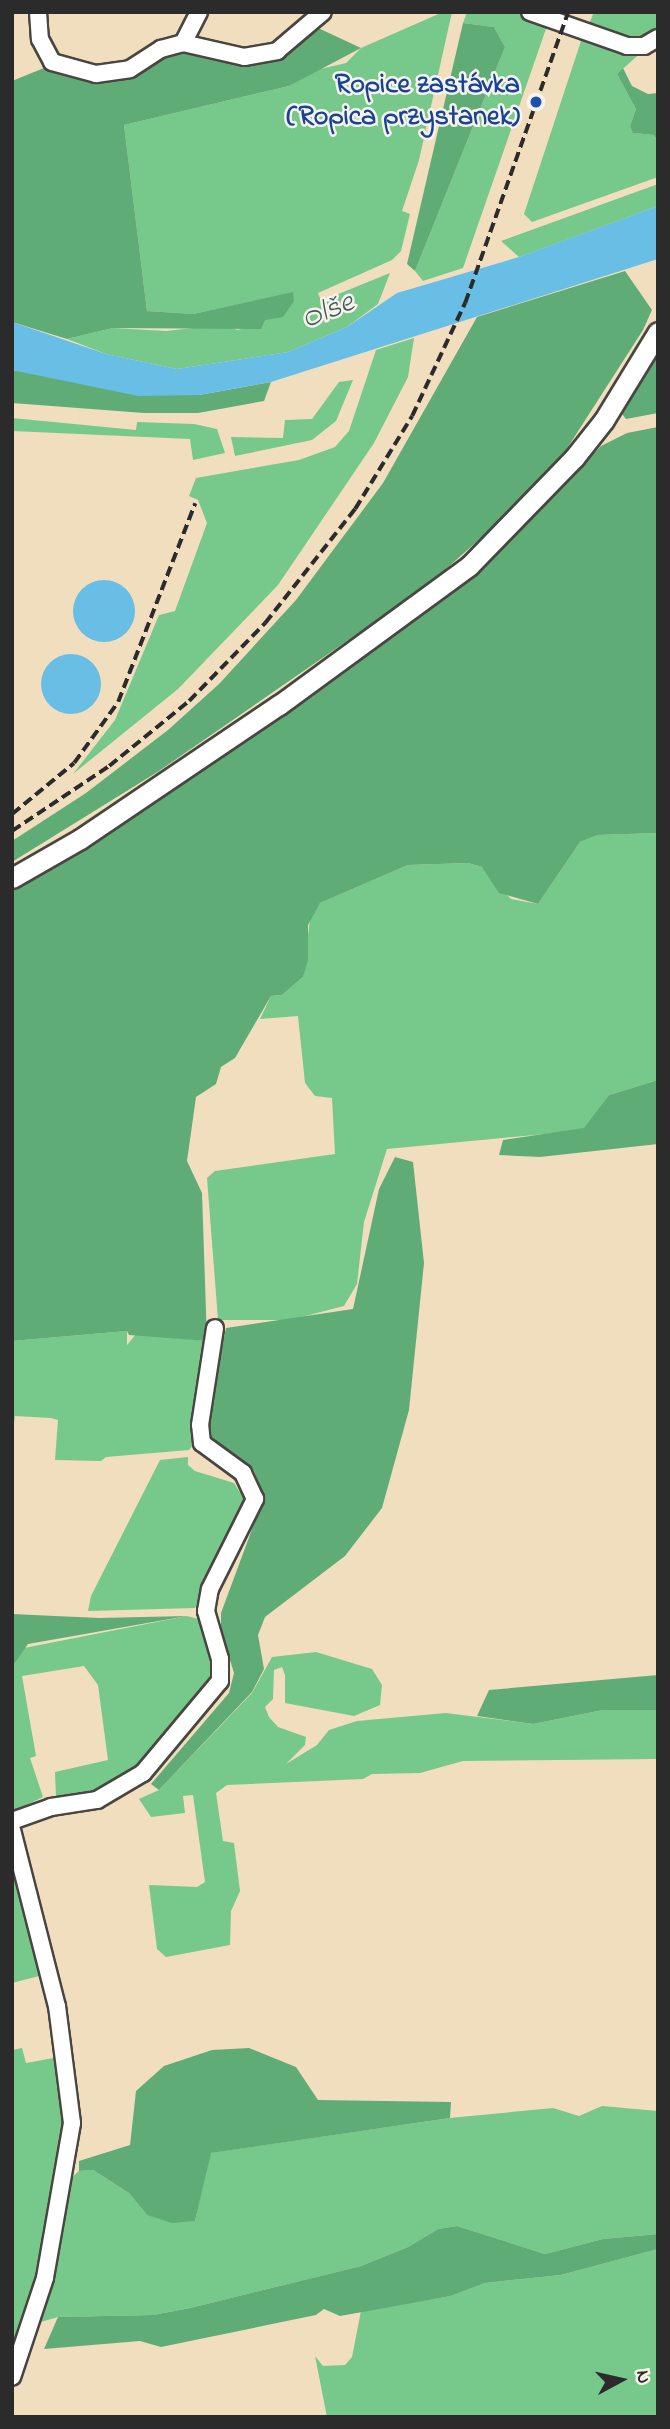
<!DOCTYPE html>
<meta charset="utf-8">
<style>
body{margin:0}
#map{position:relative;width:670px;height:2429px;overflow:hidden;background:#f1debf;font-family:"Indie Flower",sans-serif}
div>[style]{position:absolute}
.green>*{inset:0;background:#76c88b}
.forest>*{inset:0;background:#60ac77}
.water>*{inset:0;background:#68bee5}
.round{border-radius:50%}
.roads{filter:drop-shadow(2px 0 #494641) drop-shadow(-2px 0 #494641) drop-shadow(0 2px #494641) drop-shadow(0 -2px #494641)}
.minor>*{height:16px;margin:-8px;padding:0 8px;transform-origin:8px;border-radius:8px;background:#fff}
.major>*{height:19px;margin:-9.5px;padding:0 9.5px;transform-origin:9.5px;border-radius:9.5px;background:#fff}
.rail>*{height:3.5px;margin-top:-1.75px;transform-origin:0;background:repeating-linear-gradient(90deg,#2b2b2b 0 10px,transparent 0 15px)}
.dots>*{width:19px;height:19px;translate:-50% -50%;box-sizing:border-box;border:4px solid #f7f3e8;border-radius:50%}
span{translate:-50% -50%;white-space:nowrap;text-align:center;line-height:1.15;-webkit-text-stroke:5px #f7f3e8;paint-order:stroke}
.transit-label{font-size:28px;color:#164399;font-weight:700}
.right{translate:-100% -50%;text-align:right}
.water-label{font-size:30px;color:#3d5763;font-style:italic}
.frame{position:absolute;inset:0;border:14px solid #2b2b2b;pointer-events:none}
.north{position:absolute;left:586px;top:2345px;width:70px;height:70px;-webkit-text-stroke:5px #f7f3e8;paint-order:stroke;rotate:82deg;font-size:19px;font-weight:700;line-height:28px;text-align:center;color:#2b2b2b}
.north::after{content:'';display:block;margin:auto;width:24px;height:32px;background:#2b2b2b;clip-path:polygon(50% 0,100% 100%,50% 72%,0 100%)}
</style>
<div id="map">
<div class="green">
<i style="clip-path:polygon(443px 12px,452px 12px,419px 160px,402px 211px,410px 214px,401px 251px,392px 260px,318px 293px,321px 301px,390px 273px,378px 304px,347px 327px,288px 352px,177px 369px,106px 354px,67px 339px,113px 328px,166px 331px,221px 325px,238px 330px,264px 320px,292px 293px,193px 314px,147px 311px,124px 125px,289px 86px,316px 70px,346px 63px,361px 48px)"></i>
<i style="clip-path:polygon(467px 12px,518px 12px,548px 23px,463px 268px,423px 281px,415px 271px,505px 47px,494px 27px,463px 23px)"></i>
<i style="clip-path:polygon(594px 12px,658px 12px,658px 27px,647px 40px,630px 39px,589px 24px)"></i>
<i style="clip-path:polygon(583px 35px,644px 50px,617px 74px,636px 109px,630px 126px,634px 133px,654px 135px,658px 142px,658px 177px,532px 222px,524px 214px)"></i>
<i style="clip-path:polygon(658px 184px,658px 206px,555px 244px,519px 257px,501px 241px)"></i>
<i style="clip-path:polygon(414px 338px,408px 377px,374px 443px,278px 585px,178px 689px,73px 774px,115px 720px,159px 615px,175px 611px,207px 523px,198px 500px,189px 496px,196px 478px,299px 460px,335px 447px,349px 431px,376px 350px)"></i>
<i style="clip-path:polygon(353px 380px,336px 421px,312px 440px,235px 456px,231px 437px,283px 438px,285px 420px,312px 419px,339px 382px)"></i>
<i style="clip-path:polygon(12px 418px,136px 430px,137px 422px,194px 424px,217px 429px,225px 453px,193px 460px,190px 439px,12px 431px)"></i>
<i style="clip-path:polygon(658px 833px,658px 1080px,609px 1095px,585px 1128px,577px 1131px,387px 1149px,364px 1222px,357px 1284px,344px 1306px,290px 1320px,218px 1320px,207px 1178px,215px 1171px,335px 1154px,332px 1098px,315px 1096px,305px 1083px,298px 1016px,260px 1019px,271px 996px,282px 995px,303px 977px,311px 911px,320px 903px,408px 865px,468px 863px,482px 867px,511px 899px,538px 904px,580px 842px,598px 835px)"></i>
<i style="clip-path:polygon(127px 1331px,127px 1345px,136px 1334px,207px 1341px,197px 1440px,189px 1450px,106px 1457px,101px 1461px,55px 1460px,58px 1420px,51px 1418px,15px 1416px,12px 1436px,12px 1341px)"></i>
<i style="clip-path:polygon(188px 1457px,188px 1465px,195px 1471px,234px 1483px,244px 1499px,195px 1608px,88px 1611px,91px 1596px,160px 1460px)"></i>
<i style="clip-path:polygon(187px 1616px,202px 1620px,218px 1669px,216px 1681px,144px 1766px,106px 1791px,60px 1800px,56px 1797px,55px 1772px,108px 1760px,98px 1685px,84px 1666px,22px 1676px,36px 1756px,30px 1758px,43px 1797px,12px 1812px,12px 1667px,24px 1648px)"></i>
<i style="clip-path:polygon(316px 1652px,372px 1669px,382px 1685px,380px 1705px,354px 1716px,285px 1703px,285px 1675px,282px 1667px,274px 1670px,273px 1699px,265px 1707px,269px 1717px,278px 1727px,306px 1737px,305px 1745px,286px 1764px,317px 1745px,329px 1730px,357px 1721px,446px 1713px,533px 1724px,603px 1710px,640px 1709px,658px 1710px,658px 1759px,463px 1761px,420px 1773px,372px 1774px,363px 1779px,227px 1785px,216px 1793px,223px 1841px,234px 1843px,240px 1891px,231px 1911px,230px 1945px,166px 1957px,157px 1949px,149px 1885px,197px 1887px,205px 1882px,193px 1795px,183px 1796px,185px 1813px,151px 1817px,139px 1799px,159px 1790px,252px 1693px,272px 1657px)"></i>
<i style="clip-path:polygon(12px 1842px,43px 1975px,12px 1983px)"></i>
<i style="clip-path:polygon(22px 2048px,26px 2063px,59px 2057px,67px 2142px,32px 2307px,12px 2348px,12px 2050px)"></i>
<i style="clip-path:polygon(602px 2106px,658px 2111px,658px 2234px,603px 2239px,545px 2254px,457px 2226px,438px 2229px,408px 2247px,361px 2266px,190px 2308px,153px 2315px,58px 2317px,34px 2324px,69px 2180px,79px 2171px,93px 2170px,129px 2193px,147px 2215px,195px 2221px,210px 2153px,450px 2118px,553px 2108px,579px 2116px)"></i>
<i style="clip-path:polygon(658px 2249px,658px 2417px,327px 2417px,315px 2356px,323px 2366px,345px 2365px,352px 2357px,361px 2311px,451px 2296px,485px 2283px,561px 2275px)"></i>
</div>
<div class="forest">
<i style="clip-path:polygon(463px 23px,494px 27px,505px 47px,415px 271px,407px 264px)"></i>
<i style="clip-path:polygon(316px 27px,361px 48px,289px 86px,124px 125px,147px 311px,193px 314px,293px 292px,294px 301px,283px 317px,265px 320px,261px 329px,113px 328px,67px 339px,12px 322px,12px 81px,44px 68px,94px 75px,163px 52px,194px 48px,244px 61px)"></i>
<i style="clip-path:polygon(623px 68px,632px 86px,648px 94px,658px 93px,658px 142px,654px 135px,633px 133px,630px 126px,636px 109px,617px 74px)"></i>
<i style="clip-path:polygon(625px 271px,652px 310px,643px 330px,566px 450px,511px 511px,428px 585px,159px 771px,12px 862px,12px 841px,86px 793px,168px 730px,219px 684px,296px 600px,383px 483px,477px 317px)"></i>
<i style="clip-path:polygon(658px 354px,658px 413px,626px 419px,622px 414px)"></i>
<i style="clip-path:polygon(12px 370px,199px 395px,271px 382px,264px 401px,198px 413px,144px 413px,12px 403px)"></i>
<i style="clip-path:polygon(658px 427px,658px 833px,598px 835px,580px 842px,538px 904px,499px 893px,482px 867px,468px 863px,408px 865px,320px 903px,308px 925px,308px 960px,303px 977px,282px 995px,271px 996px,235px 1058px,221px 1067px,216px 1084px,196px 1097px,187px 1161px,202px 1193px,207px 1341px,129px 1335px,127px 1331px,12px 1341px,12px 887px,251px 738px,404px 628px,514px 536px,601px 446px,627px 433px)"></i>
<i style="clip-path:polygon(658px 1080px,658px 1144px,540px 1157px,499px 1155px,503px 1140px,584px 1128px,609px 1095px)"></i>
<i style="clip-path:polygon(395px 1157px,413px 1162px,424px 1263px,409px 1410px,382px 1508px,345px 1556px,265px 1617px,258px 1635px,264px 1669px,252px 1692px,159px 1790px,151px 1784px,229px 1693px,234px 1673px,221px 1631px,221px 1613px,264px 1497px,254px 1471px,212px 1440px,208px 1410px,226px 1328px,353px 1309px,379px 1189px)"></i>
<i style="clip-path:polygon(12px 1614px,99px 1618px,187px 1616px,28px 1644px,12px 1667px)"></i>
<i style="clip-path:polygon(658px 1675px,658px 1710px,603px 1710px,533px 1724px,477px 1716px,489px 1690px)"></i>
<i style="clip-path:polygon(249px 2048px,296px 2067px,318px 2100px,451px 2102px,450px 2118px,211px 2153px,195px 2221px,172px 2223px,147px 2215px,129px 2193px,93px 2170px,79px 2171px,79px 2161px,130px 2145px,136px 2091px,164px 2066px,212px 2050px)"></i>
<i style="clip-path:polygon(457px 2226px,545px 2254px,603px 2239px,658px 2234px,658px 2249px,561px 2275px,485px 2283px,451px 2296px,340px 2316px,324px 2309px,316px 2315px,161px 2347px,140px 2341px,44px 2349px,58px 2317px,153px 2315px,190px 2308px,361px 2266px,408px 2247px,438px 2229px)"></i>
</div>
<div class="water">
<i style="clip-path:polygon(658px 206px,658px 259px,271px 382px,199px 395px,138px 396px,12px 370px,12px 322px,106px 354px,177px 369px,288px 352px,347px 327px,397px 293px,519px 257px)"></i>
<i class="round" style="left:73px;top:580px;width:62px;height:62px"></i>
<i class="round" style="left:41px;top:654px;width:60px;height:60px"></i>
</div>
<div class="roads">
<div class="minor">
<i style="left:38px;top:12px;width:27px;rotate:86deg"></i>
<i style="left:40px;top:39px;width:26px;rotate:62deg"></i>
<i style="left:52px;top:62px;width:46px;rotate:15.3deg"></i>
<i style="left:96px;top:74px;width:34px;rotate:-8deg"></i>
<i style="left:130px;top:69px;width:37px;rotate:-33deg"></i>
<i style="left:161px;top:49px;width:23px;rotate:-15deg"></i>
<i style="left:199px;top:12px;width:35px;rotate:117deg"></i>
<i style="left:183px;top:43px;width:63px;rotate:12.9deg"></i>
<i style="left:244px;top:57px;width:34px;rotate:-10deg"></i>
<i style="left:277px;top:51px;width:60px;rotate:-40.3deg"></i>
<i style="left:530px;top:12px;width:103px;rotate:19.3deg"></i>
<i style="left:627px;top:46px;width:17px"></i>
<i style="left:644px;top:46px;width:16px;rotate:-30deg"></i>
<i style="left:12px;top:1821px;width:41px;rotate:-19.7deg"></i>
<i style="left:51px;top:1807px;width:47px;rotate:-8.7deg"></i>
<i style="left:97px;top:1800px;width:53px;rotate:-30.4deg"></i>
<i style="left:143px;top:1773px;width:120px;rotate:-50.1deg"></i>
<i style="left:220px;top:1681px;width:22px;rotate:-90deg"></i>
<i style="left:220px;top:1659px;width:50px;rotate:-106.3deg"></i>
<i style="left:206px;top:1611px;width:22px;rotate:-80deg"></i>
<i style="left:210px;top:1589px;width:101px;rotate:-63.4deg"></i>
<i style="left:255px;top:1499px;width:29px;rotate:-115deg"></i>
<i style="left:243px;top:1473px;width:51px;rotate:-143.8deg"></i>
<i style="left:202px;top:1443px;width:18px;rotate:-96deg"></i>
<i style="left:200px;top:1425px;width:98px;rotate:-81.2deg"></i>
<i style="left:12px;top:1830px;width:182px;rotate:75.7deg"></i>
<i style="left:57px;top:2006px;width:118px;rotate:82.7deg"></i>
<i style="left:72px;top:2123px;width:157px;rotate:99.9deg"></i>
<i style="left:45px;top:2278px;width:104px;rotate:108.4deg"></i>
</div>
<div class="major">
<i style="left:12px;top:878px;width:78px;rotate:-29.8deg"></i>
<i style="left:80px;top:839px;width:240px;rotate:-34deg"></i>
<i style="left:279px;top:705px;width:235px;rotate:-36.2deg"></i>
<i style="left:469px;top:566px;width:151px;rotate:-45.8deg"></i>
<i style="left:574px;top:458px;width:48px;rotate:-51.7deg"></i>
<i style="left:604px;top:420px;width:103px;rotate:-58.5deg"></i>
</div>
</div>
<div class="rail">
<i style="left:12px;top:814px;width:80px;rotate:-39.4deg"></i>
<i style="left:74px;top:763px;width:75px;rotate:-54.2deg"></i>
<i style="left:118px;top:702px;width:213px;rotate:-68.8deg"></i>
<i style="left:12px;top:831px;width:117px;rotate:-33.8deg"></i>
<i style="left:109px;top:766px;width:103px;rotate:-39.1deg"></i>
<i style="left:189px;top:701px;width:109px;rotate:-45.7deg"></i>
<i style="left:265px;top:623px;width:145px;rotate:-51.7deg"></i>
<i style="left:355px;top:509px;width:109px;rotate:-58.5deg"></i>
<i style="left:412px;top:416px;width:125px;rotate:-64.9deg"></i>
<i style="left:465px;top:303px;width:309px;rotate:-70.5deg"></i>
</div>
<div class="dots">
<i style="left:536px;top:102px;background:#1a4fb4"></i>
</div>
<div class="transit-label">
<span class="right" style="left:520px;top:102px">Ropice zastávka<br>(Ropica przystanek)</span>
</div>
<div class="water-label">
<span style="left:328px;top:312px;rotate:-22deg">Olše</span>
</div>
<div class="frame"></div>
<div class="north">N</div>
</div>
